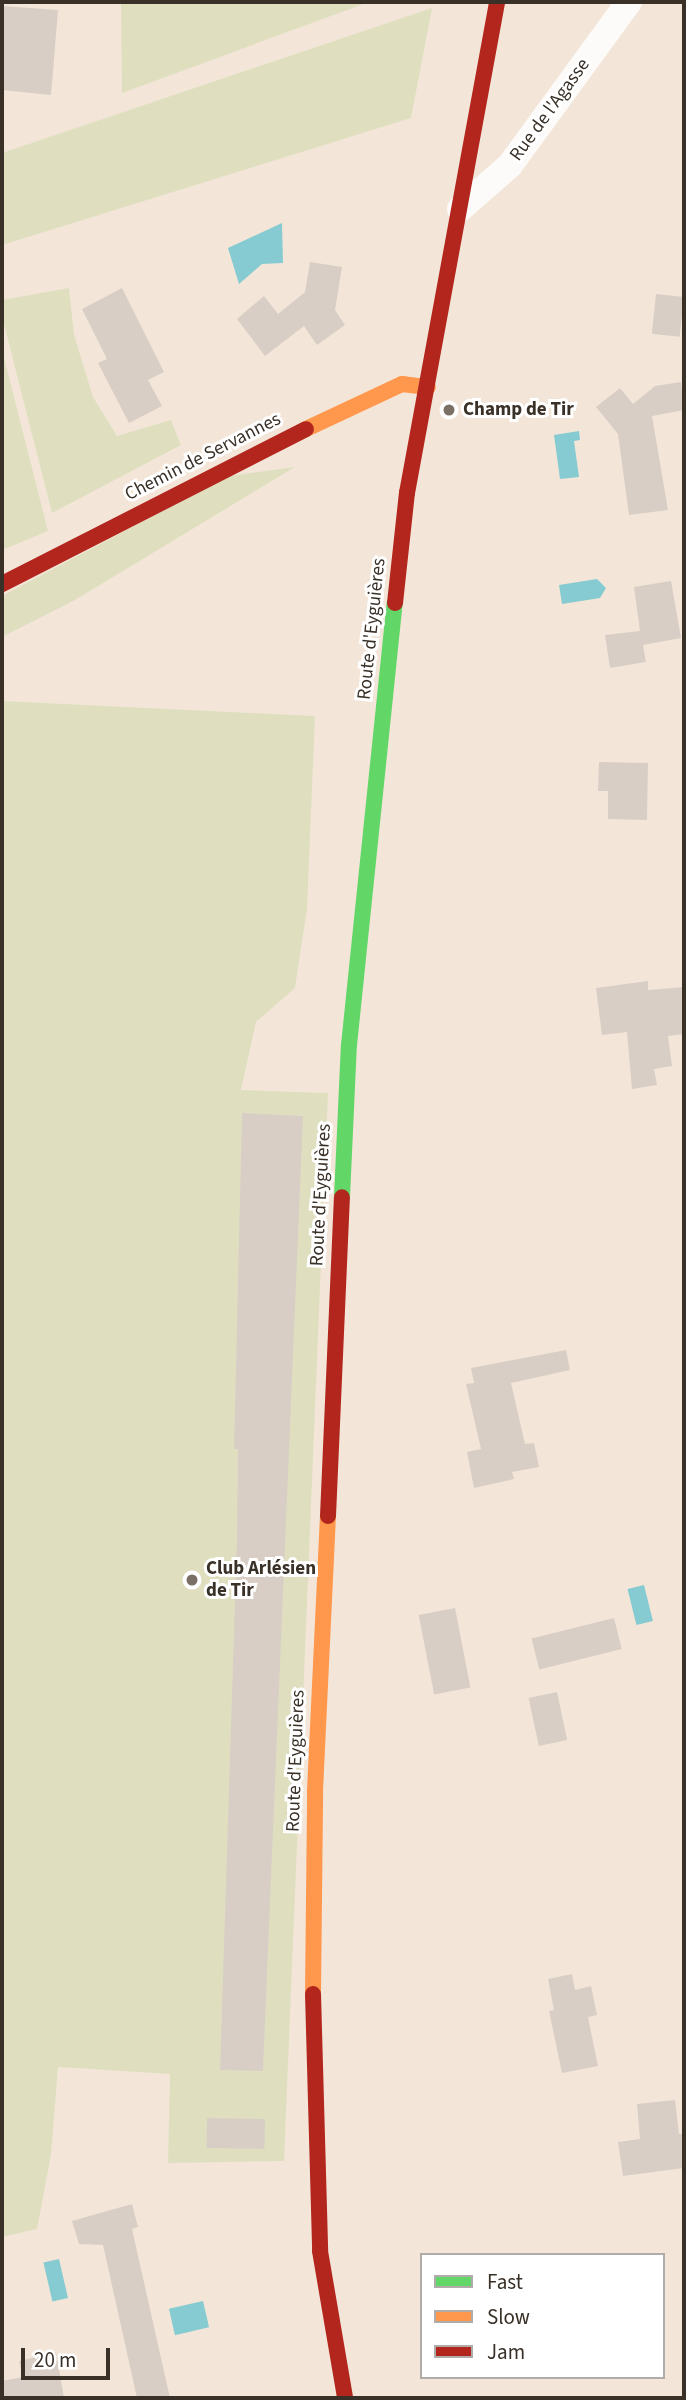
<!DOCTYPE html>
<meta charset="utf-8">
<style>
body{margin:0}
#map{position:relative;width:686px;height:2400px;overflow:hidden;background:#f3e6d8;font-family:"Source Sans 3",sans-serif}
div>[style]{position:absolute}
.green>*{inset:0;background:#dfdfc0}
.water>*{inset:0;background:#87cbd2;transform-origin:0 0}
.building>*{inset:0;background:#d9cec5;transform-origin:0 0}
.street>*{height:26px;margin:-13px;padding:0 13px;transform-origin:13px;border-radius:13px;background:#fdfbf9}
.fast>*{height:16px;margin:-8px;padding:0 8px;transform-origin:8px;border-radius:8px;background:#63d668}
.slow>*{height:16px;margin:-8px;padding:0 8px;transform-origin:8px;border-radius:8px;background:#ff974d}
.jam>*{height:16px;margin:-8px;padding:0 8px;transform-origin:8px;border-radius:8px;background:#b3261e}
.dots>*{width:19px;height:19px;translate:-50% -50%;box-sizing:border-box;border:4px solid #fff;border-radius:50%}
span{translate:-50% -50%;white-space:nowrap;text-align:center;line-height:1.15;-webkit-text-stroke:6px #fff;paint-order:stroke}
.street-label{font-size:19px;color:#393027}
.poi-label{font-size:19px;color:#393027;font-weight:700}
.left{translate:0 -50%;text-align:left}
.frame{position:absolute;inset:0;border:4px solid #393027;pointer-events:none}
.legend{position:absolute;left:420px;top:2253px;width:245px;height:126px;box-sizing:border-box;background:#fff;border:2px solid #b0aca9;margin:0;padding:9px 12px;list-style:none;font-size:21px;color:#393027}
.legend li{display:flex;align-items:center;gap:14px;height:35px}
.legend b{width:35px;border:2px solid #b0aca9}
.scale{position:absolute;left:21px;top:2348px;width:89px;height:32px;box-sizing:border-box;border:4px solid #393027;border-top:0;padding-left:9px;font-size:21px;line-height:24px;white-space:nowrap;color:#393027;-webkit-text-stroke:5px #fff;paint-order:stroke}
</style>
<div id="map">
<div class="green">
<i style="clip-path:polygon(121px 2px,369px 2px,122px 93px)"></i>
<i style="clip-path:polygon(432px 8px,411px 118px,2px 245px,2px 153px)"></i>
<i style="clip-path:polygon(69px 288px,74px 335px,93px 397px,117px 436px,171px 420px,181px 445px,52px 513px,2px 316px,2px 300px)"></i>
<i style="clip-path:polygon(2px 350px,48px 531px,2px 550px)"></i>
<i style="clip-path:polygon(295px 467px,75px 600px,2px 637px,2px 596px,229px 476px)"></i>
<i style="clip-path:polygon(2px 701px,315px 716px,307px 909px,295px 988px,256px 1022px,241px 1090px,328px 1093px,284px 2161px,168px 2163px,170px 2074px,58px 2067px,51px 2155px,37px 2229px,2px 2237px)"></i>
</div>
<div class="water">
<i style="clip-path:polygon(282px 223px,283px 263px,262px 264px,239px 284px,228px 248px)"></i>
<i style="clip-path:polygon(579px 431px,580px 440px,574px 441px,579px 477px,560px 479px,554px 435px)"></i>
<i style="clip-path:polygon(597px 579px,606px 588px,600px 598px,562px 604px,559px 585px)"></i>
<i style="left:644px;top:1585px;width:37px;height:17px;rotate:76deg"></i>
<i style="left:59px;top:2259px;width:40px;height:16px;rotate:77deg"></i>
<i style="left:203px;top:2301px;width:27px;height:35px;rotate:77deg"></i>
</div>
<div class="building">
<i style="clip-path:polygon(2px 6px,58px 10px,51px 95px,2px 90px)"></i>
<i style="clip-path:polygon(310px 262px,342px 267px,335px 310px,345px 325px,317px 345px,304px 326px,265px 356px,237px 319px,264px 296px,278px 314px,305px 292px)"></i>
<i style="clip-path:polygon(122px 288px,164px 372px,148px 380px,162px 406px,129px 423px,98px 363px,107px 359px,82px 309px)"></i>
<i style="left:656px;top:294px;width:28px;height:40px;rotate:6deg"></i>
<i style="clip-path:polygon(681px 382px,684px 410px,652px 416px,668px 510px,629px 515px,618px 434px,596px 407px,620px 388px,633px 404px,655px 386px)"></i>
<i style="clip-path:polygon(671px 581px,681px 638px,643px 645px,646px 662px,610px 668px,605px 635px,640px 631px,634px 587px)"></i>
<i style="clip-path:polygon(599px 762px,648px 763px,647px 820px,608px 819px,608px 791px,598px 791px)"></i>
<i style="clip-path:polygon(648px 981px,648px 990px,684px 987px,684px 1034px,668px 1036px,672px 1066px,654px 1069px,657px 1085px,632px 1089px,627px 1032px,602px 1035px,596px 988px)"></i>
<i style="clip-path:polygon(242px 1113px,303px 1116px,263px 2071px,220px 2070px,237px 1537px,238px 1449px,234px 1449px)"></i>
<i style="clip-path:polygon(566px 1350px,570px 1370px,511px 1383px,525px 1444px,534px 1443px,539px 1467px,512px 1472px,514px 1479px,474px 1488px,467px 1452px,481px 1449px,466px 1384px,474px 1383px,471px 1368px)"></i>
<i style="left:455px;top:1608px;width:81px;height:37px;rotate:79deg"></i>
<i style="left:614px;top:1618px;width:32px;height:85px;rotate:76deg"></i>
<i style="left:557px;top:1692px;width:49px;height:29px;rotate:78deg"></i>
<i style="clip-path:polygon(572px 1974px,575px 1990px,591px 1986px,597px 2015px,588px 2017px,598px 2066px,562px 2073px,549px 2011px,554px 2010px,548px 1979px)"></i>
<i style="clip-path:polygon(675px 2100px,679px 2134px,684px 2134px,684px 2168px,623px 2176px,618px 2142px,640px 2139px,637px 2104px)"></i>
<i style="left:207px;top:2118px;width:58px;height:30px;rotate:1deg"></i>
<i style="clip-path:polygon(132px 2204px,138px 2227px,132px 2229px,170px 2398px,137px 2398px,103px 2245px,79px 2244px,72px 2221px)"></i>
<i style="clip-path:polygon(56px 2352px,64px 2398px,2px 2398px,2px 2381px,23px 2377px,19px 2361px)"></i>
</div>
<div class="street">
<i style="left:460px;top:209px;width:67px;rotate:-41.3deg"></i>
<i style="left:510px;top:165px;width:202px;rotate:-53.9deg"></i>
</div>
<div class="fast">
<i style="left:342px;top:1197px;width:152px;rotate:-87.4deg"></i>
<i style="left:349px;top:1045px;width:444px;rotate:-84.1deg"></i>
</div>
<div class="slow">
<i style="left:306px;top:429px;width:106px;rotate:-25.1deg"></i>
<i style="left:402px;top:384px;width:26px;rotate:7deg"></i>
<i style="left:313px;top:1994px;width:203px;rotate:-89.4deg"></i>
<i style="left:315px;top:1791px;width:275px;rotate:-87.3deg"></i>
</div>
<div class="jam">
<i style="left:2px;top:584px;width:341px;rotate:-27deg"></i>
<i style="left:395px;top:603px;width:111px;rotate:-83.8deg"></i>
<i style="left:407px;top:493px;width:499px;rotate:-79.6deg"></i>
<i style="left:328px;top:1516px;width:319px;rotate:-87.5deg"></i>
<i style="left:313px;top:1994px;width:257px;rotate:88.4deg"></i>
<i style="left:320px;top:2251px;width:149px;rotate:80.3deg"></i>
</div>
<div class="dots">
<i style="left:449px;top:410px;background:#7a7065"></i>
<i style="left:192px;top:1580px;background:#7a7065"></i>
</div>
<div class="street-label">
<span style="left:550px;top:110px;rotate:-54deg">Rue de l'Agasse</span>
<span style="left:203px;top:457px;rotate:-27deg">Chemin de Servannes</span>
<span style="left:372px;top:629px;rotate:-84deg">Route d'Eyguières</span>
<span style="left:321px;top:1195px;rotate:-87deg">Route d'Eyguières</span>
<span style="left:296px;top:1761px;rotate:-88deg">Route d'Eyguières</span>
</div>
<div class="poi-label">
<span class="left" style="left:463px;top:410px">Champ de Tir</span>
<span class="left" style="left:206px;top:1580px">Club Arlésien<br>de Tir</span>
</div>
<div class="frame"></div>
<ul class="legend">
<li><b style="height:9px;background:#63d668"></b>Fast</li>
<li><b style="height:9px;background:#ff974d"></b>Slow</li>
<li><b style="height:9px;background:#b3261e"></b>Jam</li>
</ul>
<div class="scale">20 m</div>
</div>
